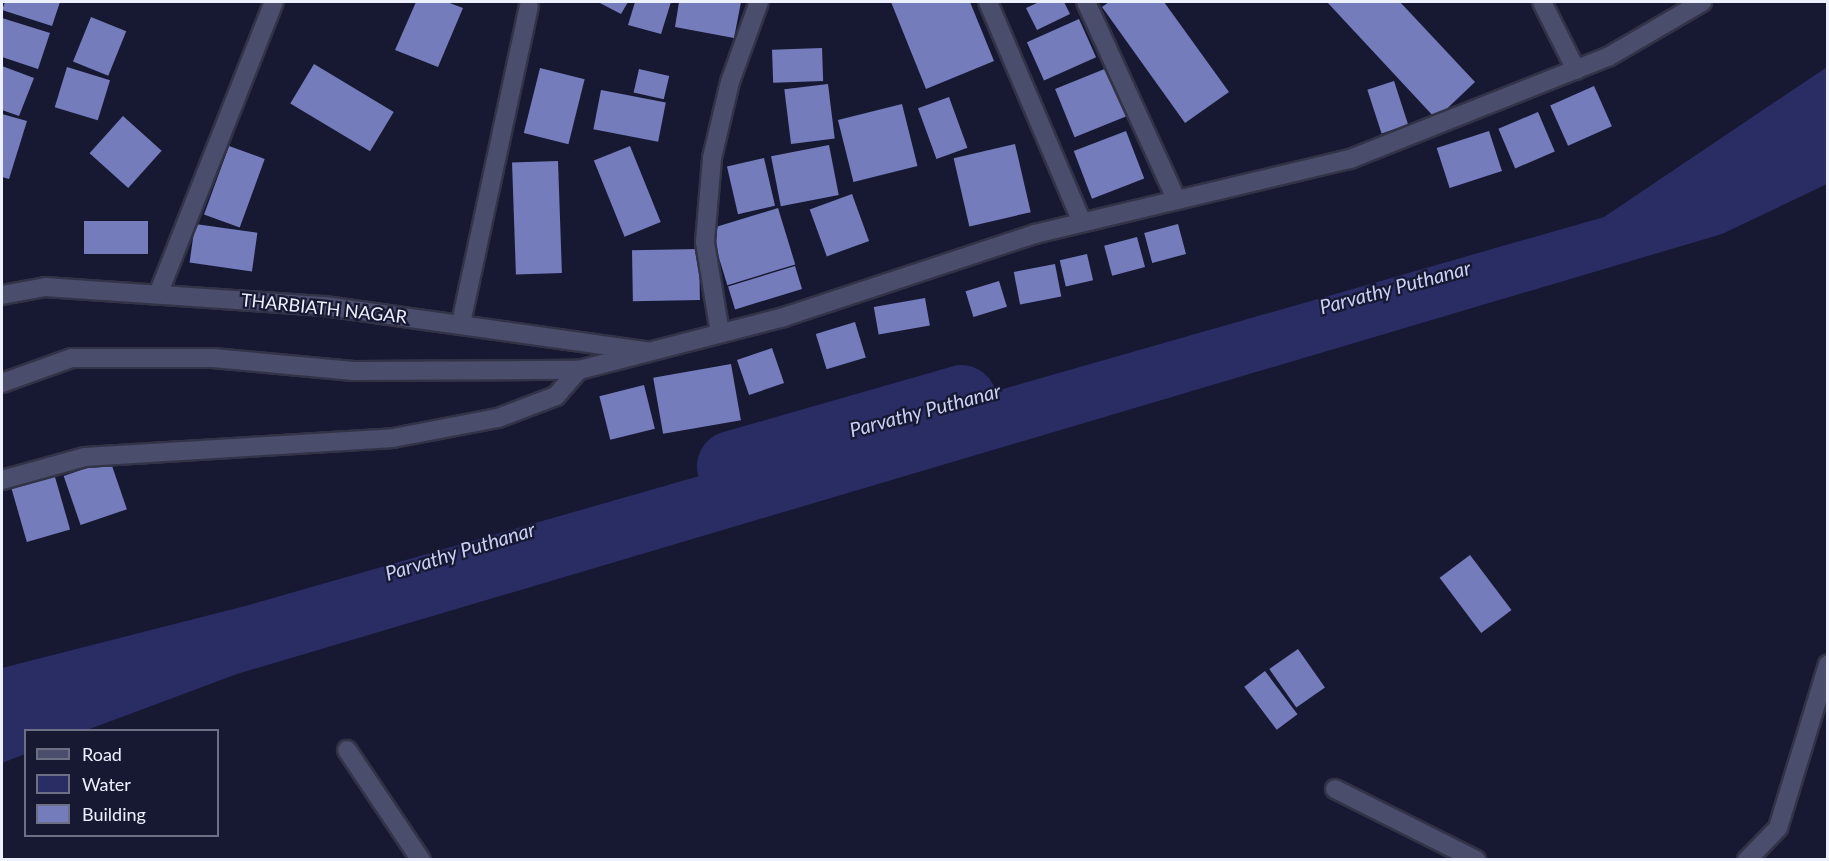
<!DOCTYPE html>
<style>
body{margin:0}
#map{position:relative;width:1829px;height:861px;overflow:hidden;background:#171933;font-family:Lato,sans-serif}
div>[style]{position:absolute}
.water>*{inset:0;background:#2a2c64}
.river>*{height:70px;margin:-35px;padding:0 35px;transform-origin:35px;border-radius:35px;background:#2a2c64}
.building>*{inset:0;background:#747cbb;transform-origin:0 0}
.roads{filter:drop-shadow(2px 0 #333348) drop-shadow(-2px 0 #333348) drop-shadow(0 2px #333348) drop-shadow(0 -2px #333348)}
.street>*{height:18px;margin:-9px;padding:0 9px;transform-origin:9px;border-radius:9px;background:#4a4e6c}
.secondary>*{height:18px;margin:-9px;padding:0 9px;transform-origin:9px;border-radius:9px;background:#4a4e6c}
span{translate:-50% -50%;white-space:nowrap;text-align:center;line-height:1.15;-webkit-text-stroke:4.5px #171933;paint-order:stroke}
.street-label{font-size:18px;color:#edf0fe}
.water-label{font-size:20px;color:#cad0f4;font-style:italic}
.frame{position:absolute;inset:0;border:3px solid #edf0fe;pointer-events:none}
.legend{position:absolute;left:24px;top:729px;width:195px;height:108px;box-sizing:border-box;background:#171933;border:2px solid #6d6f84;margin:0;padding:8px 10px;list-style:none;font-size:18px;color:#edf0fe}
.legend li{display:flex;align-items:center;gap:12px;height:30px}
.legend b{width:30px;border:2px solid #6d6f84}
</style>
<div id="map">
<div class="water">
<i style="clip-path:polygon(1827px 67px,1827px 184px,1722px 234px,237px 674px,87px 730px,26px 730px,25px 754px,2px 763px,2px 668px,249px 605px,1604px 217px)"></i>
</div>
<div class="river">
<i style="left:732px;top:466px;width:239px;rotate:-16deg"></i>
</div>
<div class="building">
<i style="clip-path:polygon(5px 2px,60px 2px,52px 26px,2px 10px)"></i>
<i style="clip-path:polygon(416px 2px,447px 2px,463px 8px,438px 67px,395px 50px)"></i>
<i style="clip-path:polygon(598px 2px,628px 2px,621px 14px)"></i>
<i style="clip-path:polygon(635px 2px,671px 2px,661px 34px,628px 25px)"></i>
<i style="clip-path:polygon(679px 2px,741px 2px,734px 38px,675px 27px)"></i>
<i style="clip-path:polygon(891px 2px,970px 2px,994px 61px,926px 89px)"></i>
<i style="clip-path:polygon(1039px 2px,1064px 2px,1070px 14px,1037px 30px,1026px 8px)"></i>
<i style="clip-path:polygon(1109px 2px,1164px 2px,1229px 92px,1185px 123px,1102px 7px)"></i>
<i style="clip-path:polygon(1327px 2px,1400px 2px,1475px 82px,1436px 119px)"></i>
<i style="left:91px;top:17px;width:38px;height:48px;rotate:22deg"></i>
<i style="clip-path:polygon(2px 18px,50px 33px,38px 69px,2px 57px)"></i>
<i style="left:1079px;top:19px;width:42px;height:57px;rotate:66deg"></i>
<i style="left:822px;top:48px;width:33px;height:50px;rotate:88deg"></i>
<i style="left:314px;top:64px;width:93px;height:46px;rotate:31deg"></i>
<i style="clip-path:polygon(2px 66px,34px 78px,19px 116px,2px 110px)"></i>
<i style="left:67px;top:67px;width:45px;height:42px;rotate:17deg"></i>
<i style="left:540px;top:68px;width:46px;height:67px;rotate:14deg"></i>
<i style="left:1107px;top:68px;width:52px;height:56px;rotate:68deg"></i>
<i style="left:639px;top:69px;width:31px;height:24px;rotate:13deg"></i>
<i style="left:1394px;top:81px;width:46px;height:28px;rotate:72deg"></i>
<i style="left:828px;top:84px;width:55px;height:44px;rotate:83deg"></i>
<i style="left:1594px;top:86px;width:44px;height:48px;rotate:66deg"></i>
<i style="left:601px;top:90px;width:66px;height:40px;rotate:11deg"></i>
<i style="left:949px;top:97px;width:54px;height:33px;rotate:70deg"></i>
<i style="left:902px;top:104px;width:64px;height:66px;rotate:76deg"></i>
<i style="left:1538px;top:112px;width:43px;height:43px;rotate:67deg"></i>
<i style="clip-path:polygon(2px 114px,27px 121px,9px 179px,2px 177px)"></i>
<i style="left:123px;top:116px;width:52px;height:50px;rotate:42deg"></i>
<i style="left:1126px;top:131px;width:51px;height:56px;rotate:69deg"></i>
<i style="left:1489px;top:131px;width:42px;height:55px;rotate:72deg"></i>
<i style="left:1015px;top:144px;width:70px;height:63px;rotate:77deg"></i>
<i style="left:829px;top:145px;width:51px;height:59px;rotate:79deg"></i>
<i style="left:229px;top:146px;width:38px;height:73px;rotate:20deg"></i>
<i style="left:630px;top:146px;width:82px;height:39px;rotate:68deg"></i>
<i style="left:764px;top:158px;width:49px;height:38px;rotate:77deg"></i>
<i style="left:558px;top:161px;width:112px;height:46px;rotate:88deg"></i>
<i style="left:852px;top:194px;width:50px;height:45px;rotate:70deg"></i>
<i style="left:778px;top:208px;width:59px;height:71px;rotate:73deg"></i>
<i style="left:148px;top:221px;width:33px;height:64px;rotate:90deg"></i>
<i style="left:195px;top:224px;width:63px;height:39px;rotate:8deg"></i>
<i style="left:1178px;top:224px;width:31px;height:35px;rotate:75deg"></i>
<i style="left:1137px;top:237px;width:31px;height:34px;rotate:75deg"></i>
<i style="left:699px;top:249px;width:51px;height:67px;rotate:89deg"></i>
<i style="left:1087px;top:254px;width:27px;height:28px;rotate:77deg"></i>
<i style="left:1055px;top:264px;width:33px;height:42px;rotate:79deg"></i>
<i style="left:795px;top:266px;width:24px;height:70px;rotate:73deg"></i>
<i style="left:999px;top:281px;width:27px;height:35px;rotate:73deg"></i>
<i style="left:925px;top:298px;width:28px;height:52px;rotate:80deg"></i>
<i style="left:855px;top:322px;width:37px;height:41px;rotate:73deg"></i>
<i style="left:772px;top:348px;width:37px;height:37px;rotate:71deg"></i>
<i style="left:731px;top:364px;width:57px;height:79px;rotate:80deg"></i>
<i style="left:644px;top:385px;width:45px;height:46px;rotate:76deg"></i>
<i style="left:110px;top:460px;width:52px;height:49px;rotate:71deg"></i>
<i style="left:53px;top:470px;width:62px;height:45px;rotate:74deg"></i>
<i style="left:1470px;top:555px;width:69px;height:38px;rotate:53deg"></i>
<i style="left:1298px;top:649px;width:47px;height:35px;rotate:55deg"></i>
<i style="left:1265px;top:671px;width:54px;height:26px;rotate:53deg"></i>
</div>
<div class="roads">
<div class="street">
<i style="left:988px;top:2px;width:239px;rotate:66.9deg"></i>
<i style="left:1086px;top:2px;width:217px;rotate:65.4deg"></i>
<i style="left:1542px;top:2px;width:76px;rotate:63.4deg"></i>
<i style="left:159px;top:292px;width:312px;rotate:-68.4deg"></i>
<i style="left:2px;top:295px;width:44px;rotate:-10.5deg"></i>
<i style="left:45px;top:287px;width:281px;rotate:3.9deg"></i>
<i style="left:325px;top:306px;width:324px;rotate:8deg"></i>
<i style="left:461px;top:323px;width:324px;rotate:-77.9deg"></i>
<i style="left:720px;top:333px;width:92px;rotate:-99.4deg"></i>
<i style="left:705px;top:242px;width:84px;rotate:-85.2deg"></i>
<i style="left:712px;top:158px;width:78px;rotate:-76.7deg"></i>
<i style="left:730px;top:82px;width:85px;rotate:-70.1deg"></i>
<i style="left:2px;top:480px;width:86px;rotate:-15.5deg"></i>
<i style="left:85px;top:457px;width:309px;rotate:-3.5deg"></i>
<i style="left:393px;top:438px;width:107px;rotate:-10.8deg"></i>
<i style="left:498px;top:418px;width:62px;rotate:-20.8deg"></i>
<i style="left:556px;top:396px;width:35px;rotate:-49deg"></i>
<i style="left:347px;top:750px;width:133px;rotate:56.1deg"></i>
<i style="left:1335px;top:789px;width:158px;rotate:26.7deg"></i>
<i style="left:1747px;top:860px;width:45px;rotate:-45.9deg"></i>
<i style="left:1778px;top:828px;width:171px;rotate:-73deg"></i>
</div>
<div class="secondary">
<i style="left:2px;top:383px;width:74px;rotate:-19.7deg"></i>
<i style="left:72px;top:358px;width:141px"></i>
<i style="left:213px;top:358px;width:141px;rotate:5.3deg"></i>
<i style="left:353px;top:371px;width:226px;rotate:-0.3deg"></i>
<i style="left:579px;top:370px;width:212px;rotate:-14.5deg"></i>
<i style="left:784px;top:317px;width:264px;rotate:-18.3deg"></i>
<i style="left:1035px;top:234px;width:324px;rotate:-13.4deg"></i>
<i style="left:1350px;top:159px;width:277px;rotate:-21.6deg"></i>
<i style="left:1608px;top:57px;width:109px;rotate:-30.3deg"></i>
</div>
</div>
<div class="street-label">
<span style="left:324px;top:308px;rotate:6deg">THARBIATH NAGAR</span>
</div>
<div class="water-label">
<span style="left:1395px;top:287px;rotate:-15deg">Parvathy Puthanar</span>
<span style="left:925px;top:410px;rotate:-15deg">Parvathy Puthanar</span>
<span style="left:460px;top:551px;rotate:-17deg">Parvathy Puthanar</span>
</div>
<div class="frame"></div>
<ul class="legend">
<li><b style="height:8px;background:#4a4e6c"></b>Road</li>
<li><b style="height:16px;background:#2a2c64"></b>Water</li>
<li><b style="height:16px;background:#747cbb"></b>Building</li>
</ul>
</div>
